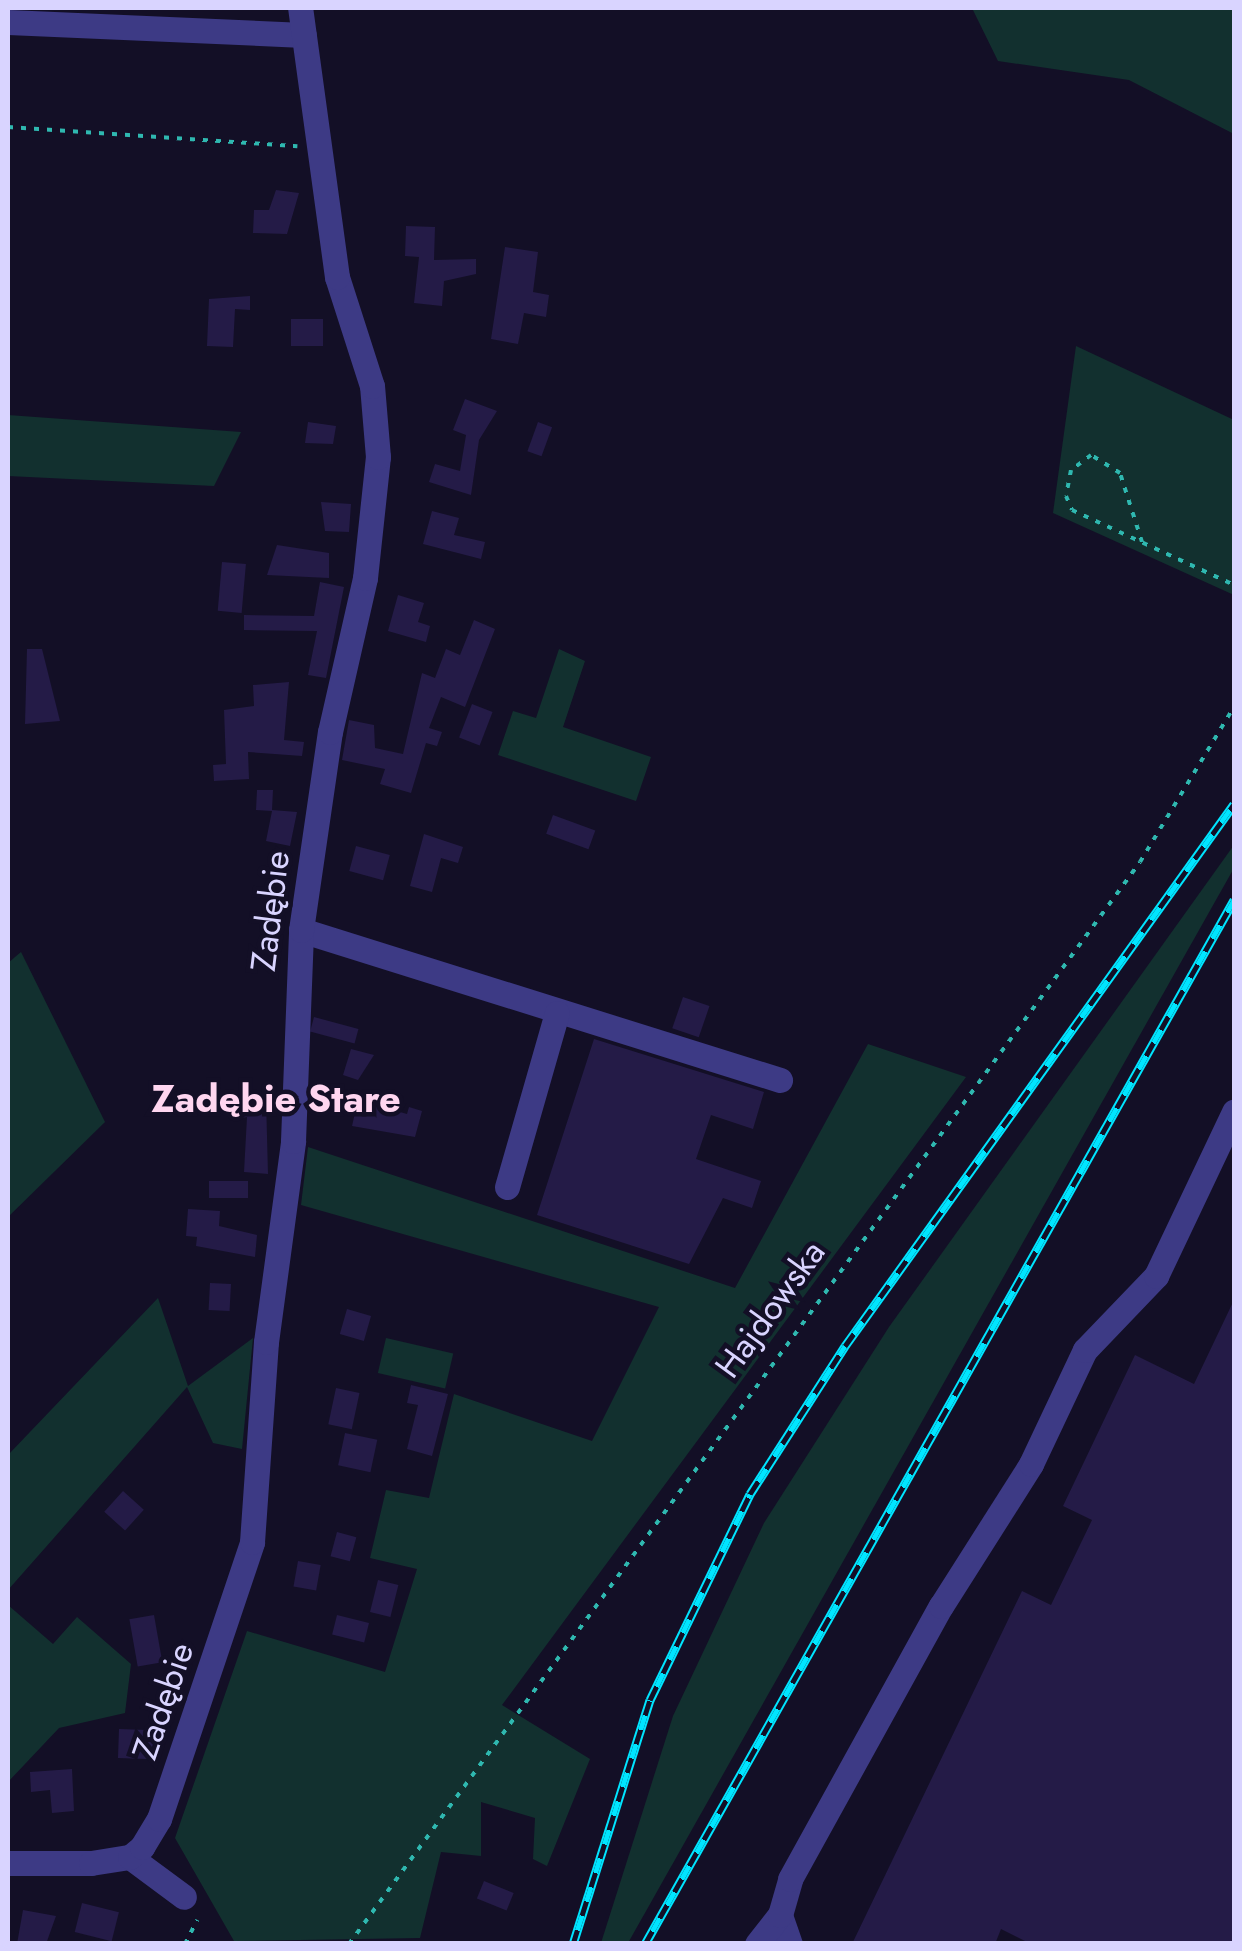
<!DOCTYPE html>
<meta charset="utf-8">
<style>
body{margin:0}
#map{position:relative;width:1242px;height:1951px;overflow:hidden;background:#130f26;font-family:Jost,sans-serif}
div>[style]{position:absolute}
.green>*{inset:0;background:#12302f;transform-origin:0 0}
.building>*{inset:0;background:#241b47;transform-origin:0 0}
.path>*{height:4px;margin-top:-2px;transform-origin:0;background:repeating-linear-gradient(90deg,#2fb8b0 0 5px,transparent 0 13px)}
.minor>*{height:25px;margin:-12.5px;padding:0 12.5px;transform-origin:12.5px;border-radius:12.5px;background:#3d3a85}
.rail>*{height:9px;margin-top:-4.5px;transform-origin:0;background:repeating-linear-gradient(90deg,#130f26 0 15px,#00e5ff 0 30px);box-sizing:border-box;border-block:2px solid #00e5ff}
span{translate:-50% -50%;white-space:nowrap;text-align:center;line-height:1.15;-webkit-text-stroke:9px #130f26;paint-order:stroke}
.street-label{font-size:35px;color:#d9d4ff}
.neighbourhood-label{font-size:38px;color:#ffd6f0;font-weight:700}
.frame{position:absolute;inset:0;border:10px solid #d9d4ff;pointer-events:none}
</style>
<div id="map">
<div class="green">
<i style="clip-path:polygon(972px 8px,1234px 8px,1234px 134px,1129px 80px,998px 61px)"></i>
<i style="clip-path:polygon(1076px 346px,1234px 420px,1234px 595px,1053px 513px)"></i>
<i style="clip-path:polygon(8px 415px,241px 432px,214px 486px,8px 476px)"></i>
<i style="clip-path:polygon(559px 649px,585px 661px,563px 727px,651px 757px,636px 801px,498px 755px,513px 711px,536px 718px)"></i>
<i style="clip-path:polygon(1234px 845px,1234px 868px,628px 1943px,601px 1943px,673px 1716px,764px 1523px,889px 1327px)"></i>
<i style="clip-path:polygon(21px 952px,105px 1122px,8px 1217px,8px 963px)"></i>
<i style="clip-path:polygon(868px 1044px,966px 1077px,502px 1705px,590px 1759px,547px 1866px,533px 1859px,535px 1818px,481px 1802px,481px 1856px,441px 1852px,420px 1938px,234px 1941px,175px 1838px,247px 1631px,385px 1672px,417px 1569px,370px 1558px,386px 1490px,429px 1498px,454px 1394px,592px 1441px,659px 1307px,301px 1205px,308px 1147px,735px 1288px)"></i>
<i style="clip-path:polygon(158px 1298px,188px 1386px,253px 1338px,242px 1449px,213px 1443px,187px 1387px,8px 1590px,8px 1455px)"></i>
<i style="left:386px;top:1338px;width:69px;height:36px;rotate:13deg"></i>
<i style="clip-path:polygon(8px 1605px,53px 1644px,77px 1617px,131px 1664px,125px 1713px,59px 1728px,8px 1782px)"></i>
</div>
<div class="building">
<i style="clip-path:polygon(276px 190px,299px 193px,287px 234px,253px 233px,254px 210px,269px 210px)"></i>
<i style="clip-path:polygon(406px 226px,435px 227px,434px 260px,476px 259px,476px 274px,444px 281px,442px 306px,414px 303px,419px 257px,405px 256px)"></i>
<i style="clip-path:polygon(505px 247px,538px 252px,533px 292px,549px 295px,546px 317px,524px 313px,518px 344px,491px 339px)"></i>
<i style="clip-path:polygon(250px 296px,250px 310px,235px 309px,233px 347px,207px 346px,209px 299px)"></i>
<i style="left:291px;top:319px;width:32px;height:27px"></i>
<i style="clip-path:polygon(465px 399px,497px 411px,479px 440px,471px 495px,429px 482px,435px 464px,460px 471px,466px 435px,453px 430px)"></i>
<i style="clip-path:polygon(308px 422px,336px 426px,333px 444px,305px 443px)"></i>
<i style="left:538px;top:422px;width:15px;height:31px;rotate:20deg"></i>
<i style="clip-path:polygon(321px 502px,351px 504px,349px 532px,325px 531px)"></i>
<i style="clip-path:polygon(432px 511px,459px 518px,454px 535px,485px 542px,481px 559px,423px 544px)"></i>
<i style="clip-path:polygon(277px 545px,329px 553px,329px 578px,267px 575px)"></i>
<i style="left:222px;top:562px;width:24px;height:49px;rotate:5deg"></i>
<i style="clip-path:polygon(320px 582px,344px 587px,326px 678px,308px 675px,317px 631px,244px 630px,244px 615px,314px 616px)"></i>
<i style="clip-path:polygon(398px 595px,424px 603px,418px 622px,430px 626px,426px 642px,388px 631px)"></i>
<i style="clip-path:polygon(474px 620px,495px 629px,465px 707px,441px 697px,429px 728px,442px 732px,437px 746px,426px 743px,411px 793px,380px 784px,385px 769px,342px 760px,349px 720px,374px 725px,375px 748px,403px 754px,422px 673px,435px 678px,446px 649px,460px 655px)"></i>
<i style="clip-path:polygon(27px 649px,42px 649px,60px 721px,25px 724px)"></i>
<i style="clip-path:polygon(289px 682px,284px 740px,304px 742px,302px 756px,248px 752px,249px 779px,214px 781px,213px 765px,226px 764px,224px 710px,254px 706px,253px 685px)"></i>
<i style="left:472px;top:704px;width:22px;height:36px;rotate:21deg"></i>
<i style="clip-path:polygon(257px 790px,273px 790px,272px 810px,297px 812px,290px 846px,266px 841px,272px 811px,256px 810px)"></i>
<i style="left:553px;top:815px;width:45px;height:20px;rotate:20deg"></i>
<i style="clip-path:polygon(424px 834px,463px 847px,458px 863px,441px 858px,432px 892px,410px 886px)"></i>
<i style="left:356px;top:846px;width:35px;height:26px;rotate:15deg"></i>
<i style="left:683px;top:997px;width:28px;height:33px;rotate:19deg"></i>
<i style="left:314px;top:1017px;width:46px;height:15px;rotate:15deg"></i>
<i style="clip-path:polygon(594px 1039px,764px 1092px,753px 1129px,711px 1115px,696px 1159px,761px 1181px,752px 1208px,723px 1198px,689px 1264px,537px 1215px)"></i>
<i style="clip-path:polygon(351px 1049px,374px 1055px,358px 1080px,343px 1075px)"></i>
<i style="clip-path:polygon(266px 1098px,268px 1174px,244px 1172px,247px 1117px,232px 1119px,230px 1102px)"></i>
<i style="clip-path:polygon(358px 1100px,407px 1114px,409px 1107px,422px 1111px,415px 1137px,352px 1126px)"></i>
<i style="left:209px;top:1181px;width:39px;height:17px"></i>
<i style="clip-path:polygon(188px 1209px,220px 1211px,219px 1226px,257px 1235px,255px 1257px,196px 1246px,197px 1237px,186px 1236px)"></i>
<i style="left:210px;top:1283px;width:21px;height:27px;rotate:3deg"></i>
<i style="clip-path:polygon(1234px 1300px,1234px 1944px,1031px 1944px,1001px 1929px,995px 1944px,852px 1944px,1022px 1591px,1051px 1605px,1092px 1520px,1063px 1506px,1135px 1355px,1194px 1384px)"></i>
<i style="left:347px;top:1309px;width:25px;height:26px;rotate:16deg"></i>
<i style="clip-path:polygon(411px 1385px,448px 1394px,432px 1456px,407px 1449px,418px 1405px,407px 1403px)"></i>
<i style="left:336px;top:1388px;width:24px;height:37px;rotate:12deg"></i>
<i style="left:345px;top:1433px;width:33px;height:33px;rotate:12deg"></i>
<i style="left:123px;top:1491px;width:28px;height:28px;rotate:42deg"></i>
<i style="left:337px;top:1532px;width:20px;height:25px;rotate:15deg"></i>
<i style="left:298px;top:1561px;width:23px;height:26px;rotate:10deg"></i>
<i style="left:378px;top:1580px;width:21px;height:33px;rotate:14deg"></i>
<i style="left:154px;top:1615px;width:48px;height:25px;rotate:80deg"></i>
<i style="left:337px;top:1615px;width:33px;height:20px;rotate:14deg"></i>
<i style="left:119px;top:1729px;width:35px;height:29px;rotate:2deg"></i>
<i style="clip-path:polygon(72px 1769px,74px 1811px,52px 1813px,50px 1790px,31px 1792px,30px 1772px)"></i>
<i style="left:484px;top:1881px;width:32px;height:19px;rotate:22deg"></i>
<i style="left:82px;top:1903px;width:38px;height:30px;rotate:14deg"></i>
<i style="clip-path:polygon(23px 1910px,56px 1916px,46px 1944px,17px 1944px)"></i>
</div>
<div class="path">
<i style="left:8px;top:127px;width:290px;rotate:3.8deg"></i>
<i style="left:1142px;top:542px;width:72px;rotate:-107.7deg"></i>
<i style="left:1120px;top:473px;width:34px;rotate:-148deg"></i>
<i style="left:1091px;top:455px;width:25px;rotate:143deg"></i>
<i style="left:1071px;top:470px;width:26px;rotate:101deg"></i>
<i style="left:1066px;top:496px;width:15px;rotate:67deg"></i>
<i style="left:1072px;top:510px;width:179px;rotate:24.8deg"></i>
<i style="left:185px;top:1944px;width:27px;rotate:-63deg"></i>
<i style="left:349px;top:1944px;width:1340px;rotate:-53.83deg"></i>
<i style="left:1140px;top:862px;width:181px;rotate:-58.8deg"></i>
</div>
<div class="minor">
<i style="left:8px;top:22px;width:296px;rotate:2.5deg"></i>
<i style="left:301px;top:930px;width:502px;rotate:17.39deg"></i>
<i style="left:507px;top:1187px;width:181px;rotate:-74deg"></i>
<i style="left:130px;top:1857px;width:67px;rotate:36.5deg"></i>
<i style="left:8px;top:1863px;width:83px"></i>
<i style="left:91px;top:1863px;width:39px;rotate:-9deg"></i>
<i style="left:130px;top:1857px;width:16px;rotate:-40deg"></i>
<i style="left:142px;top:1847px;width:33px;rotate:-59deg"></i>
<i style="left:159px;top:1819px;width:292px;rotate:-71.4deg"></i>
<i style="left:252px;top:1542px;width:200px;rotate:-86deg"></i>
<i style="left:266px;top:1342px;width:203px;rotate:-82.3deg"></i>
<i style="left:293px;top:1141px;width:211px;rotate:-87.8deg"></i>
<i style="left:301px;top:930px;width:200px;rotate:-81.7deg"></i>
<i style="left:330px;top:732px;width:158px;rotate:-77.2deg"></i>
<i style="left:365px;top:578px;width:122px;rotate:-83.9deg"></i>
<i style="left:378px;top:457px;width:71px;rotate:-94.8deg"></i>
<i style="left:372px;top:386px;width:114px;rotate:-107.8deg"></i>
<i style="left:337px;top:277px;width:272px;rotate:-97.8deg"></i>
<i style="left:780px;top:1915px;width:31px;rotate:71deg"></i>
<i style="left:757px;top:1944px;width:37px;rotate:-52deg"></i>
<i style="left:780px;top:1915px;width:37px;rotate:-74deg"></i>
<i style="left:790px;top:1879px;width:312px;rotate:-61.1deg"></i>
<i style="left:941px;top:1606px;width:168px;rotate:-57.6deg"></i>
<i style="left:1031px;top:1464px;width:126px;rotate:-64.7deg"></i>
<i style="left:1085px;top:1350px;width:103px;rotate:-46.2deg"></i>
<i style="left:1156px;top:1276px;width:182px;rotate:-64.6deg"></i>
</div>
<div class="rail">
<i style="left:573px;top:1944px;width:256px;rotate:-72.5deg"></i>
<i style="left:650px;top:1700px;width:229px;rotate:-64.1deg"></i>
<i style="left:750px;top:1494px;width:176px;rotate:-57.3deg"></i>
<i style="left:845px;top:1346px;width:667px;rotate:-54.33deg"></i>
<i style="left:645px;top:1944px;width:1199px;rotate:-60.57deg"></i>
</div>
<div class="street-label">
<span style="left:270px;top:911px;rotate:-83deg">Zadębie</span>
<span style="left:770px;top:1309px;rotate:-54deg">Hajdowska</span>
<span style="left:163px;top:1701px;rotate:-71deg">Zadębie</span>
</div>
<div class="neighbourhood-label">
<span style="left:276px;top:1099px">Zadębie Stare</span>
</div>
<div class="frame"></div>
</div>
